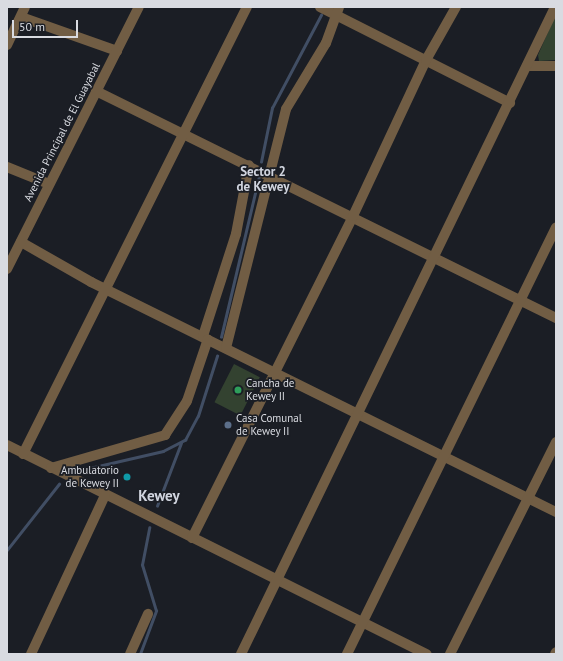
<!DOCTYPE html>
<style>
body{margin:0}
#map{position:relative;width:563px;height:661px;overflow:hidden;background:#1b1e25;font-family:"PT Sans",sans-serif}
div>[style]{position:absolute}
.green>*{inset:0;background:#334230;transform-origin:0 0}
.stream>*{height:2.5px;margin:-1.25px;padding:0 1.25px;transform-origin:1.25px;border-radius:1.25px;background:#414e64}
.minor>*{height:10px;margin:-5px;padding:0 5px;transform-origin:5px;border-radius:5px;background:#715d44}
.dots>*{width:11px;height:11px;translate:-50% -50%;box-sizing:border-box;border:2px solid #1b1e25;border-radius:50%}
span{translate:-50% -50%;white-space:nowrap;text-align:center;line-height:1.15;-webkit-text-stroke:3.5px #1b1e25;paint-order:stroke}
.street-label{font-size:11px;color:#d9dbe1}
.poi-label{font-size:11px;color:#d9dbe1}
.left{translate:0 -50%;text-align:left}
.right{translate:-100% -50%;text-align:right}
.quarter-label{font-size:13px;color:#d1d5df;font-weight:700}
.district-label{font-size:15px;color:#d1d5df;font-weight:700}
.frame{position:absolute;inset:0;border:8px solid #d9dbe1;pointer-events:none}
.scale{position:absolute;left:12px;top:20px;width:66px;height:18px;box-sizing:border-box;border:2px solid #d9dbe1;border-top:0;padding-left:5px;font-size:12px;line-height:14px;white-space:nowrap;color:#d9dbe1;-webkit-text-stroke:3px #1b1e25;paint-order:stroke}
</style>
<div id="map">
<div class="green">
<i style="clip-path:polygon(556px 14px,556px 60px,539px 61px,538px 55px)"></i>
<i style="left:234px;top:364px;width:29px;height:43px;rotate:27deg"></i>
</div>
<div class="stream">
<i style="left:261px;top:162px;width:55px;rotate:-78.5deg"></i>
<i style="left:272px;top:108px;width:105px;rotate:-62.2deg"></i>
<i style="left:221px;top:337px;width:165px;rotate:-76.7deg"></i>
<i style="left:81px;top:470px;width:84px;rotate:-13deg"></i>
<i style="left:163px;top:451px;width:25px;rotate:-27deg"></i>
<i style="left:185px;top:440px;width:27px;rotate:-62deg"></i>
<i style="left:198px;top:416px;width:63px;rotate:-72.4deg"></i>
<i style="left:157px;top:506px;width:67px;rotate:-69.1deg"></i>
<i style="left:7px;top:550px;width:84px;rotate:-51.8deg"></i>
<i style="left:140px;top:654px;width:46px;rotate:-69.6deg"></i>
<i style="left:156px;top:611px;width:48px;rotate:-106.9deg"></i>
<i style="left:142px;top:565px;width:38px;rotate:-79deg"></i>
</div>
<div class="minor">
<i style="left:320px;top:7px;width:213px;rotate:26.8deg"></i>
<i style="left:21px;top:17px;width:102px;rotate:19.5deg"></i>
<i style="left:7px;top:45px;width:42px;rotate:-64.7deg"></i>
<i style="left:527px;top:66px;width:29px"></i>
<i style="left:96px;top:91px;width:513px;rotate:26.27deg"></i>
<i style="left:7px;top:167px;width:45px;rotate:22deg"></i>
<i style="left:21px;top:242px;width:81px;rotate:29.7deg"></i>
<i style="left:91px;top:282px;width:519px;rotate:26.32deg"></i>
<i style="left:7px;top:269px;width:293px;rotate:-63.3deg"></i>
<i style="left:203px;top:336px;width:107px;rotate:-72.1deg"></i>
<i style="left:236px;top:234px;width:70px;rotate:-79.3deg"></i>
<i style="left:226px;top:348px;width:246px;rotate:-75.9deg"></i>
<i style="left:286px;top:109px;width:77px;rotate:-58.8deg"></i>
<i style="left:326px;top:43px;width:38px;rotate:-70deg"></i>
<i style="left:7px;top:445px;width:469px;rotate:26.5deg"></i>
<i style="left:23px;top:454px;width:500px;rotate:-63.4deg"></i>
<i style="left:51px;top:468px;width:119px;rotate:-16.1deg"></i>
<i style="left:165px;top:435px;width:40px;rotate:-57.1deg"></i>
<i style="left:187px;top:401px;width:65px;rotate:-71.3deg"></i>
<i style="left:192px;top:538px;width:360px;rotate:-63.4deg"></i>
<i style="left:353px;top:216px;width:172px;rotate:-64.9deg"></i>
<i style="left:426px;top:60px;width:61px;rotate:-60.5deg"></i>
<i style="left:31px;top:654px;width:175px;rotate:-65deg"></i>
<i style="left:130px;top:654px;width:44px;rotate:-65.8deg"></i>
<i style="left:241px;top:654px;width:719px;rotate:-64.11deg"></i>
<i style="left:347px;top:654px;width:475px;rotate:-63.9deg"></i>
<i style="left:450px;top:654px;width:237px;rotate:-63.4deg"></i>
<i style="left:555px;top:654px;width:2px;rotate:-63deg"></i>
</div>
<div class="dots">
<i style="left:238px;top:390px;background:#2e9e5b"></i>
<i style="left:228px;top:425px;background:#5c6f8a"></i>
<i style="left:127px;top:477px;background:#0f9aa8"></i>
</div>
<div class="street-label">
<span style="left:62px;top:132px;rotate:-63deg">Avenida Principal de El Guayabal</span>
</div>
<div class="poi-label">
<span class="left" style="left:246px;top:390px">Cancha de<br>Kewey II</span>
<span class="left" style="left:236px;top:425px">Casa Comunal<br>de Kewey II</span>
<span class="right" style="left:119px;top:477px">Ambulatorio<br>de Kewey II</span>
</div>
<div class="quarter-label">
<span style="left:263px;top:180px">Sector 2<br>de Kewey</span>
</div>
<div class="district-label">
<span style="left:159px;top:496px">Kewey</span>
</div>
<div class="frame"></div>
<div class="scale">50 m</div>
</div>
